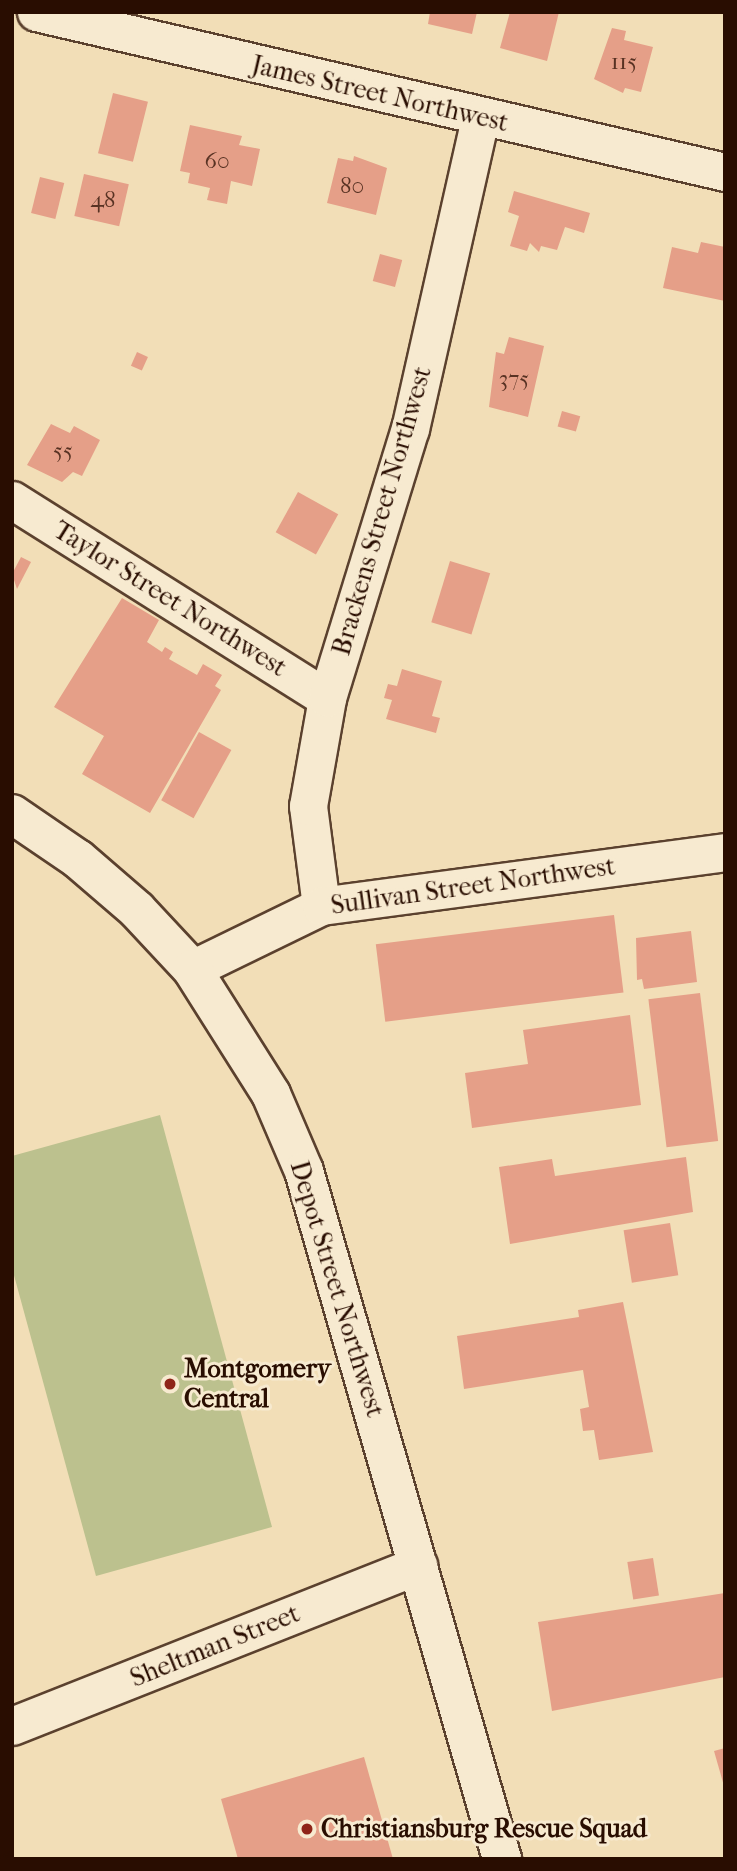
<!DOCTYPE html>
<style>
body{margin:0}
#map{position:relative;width:737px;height:1871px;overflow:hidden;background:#f2deb7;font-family:"IM FELL French Canon",serif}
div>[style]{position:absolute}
.green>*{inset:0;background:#bcc18e}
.building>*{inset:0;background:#e59f88;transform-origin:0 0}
.roads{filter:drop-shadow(2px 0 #5b412e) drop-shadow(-2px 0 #5b412e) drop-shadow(0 2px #5b412e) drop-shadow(0 -2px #5b412e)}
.minor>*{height:37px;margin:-18.5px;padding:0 18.5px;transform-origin:18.5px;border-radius:18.5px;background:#f7ead0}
.secondary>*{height:38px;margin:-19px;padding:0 19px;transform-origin:19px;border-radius:19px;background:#f7ead0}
.dots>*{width:19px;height:19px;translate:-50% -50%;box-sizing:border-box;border:4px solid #f7ead0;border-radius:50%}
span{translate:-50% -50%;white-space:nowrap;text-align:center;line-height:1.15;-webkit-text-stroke:6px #f7ead0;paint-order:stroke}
.number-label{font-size:23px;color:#583223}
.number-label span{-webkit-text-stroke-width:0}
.street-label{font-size:26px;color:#290d01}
.poi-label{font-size:26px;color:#290d01;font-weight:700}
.left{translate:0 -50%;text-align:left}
.frame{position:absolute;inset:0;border:14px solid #290d01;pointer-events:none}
</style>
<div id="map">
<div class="green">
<i style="clip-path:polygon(160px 1115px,272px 1527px,96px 1576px,12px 1268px,12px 1156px)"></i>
</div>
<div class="building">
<i style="clip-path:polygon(430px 12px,477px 12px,472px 34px,428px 24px)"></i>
<i style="clip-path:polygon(510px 12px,559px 12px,547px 61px,500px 48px)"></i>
<i style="clip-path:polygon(612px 28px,626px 31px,624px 40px,653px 47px,641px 92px,625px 88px,623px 93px,594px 79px)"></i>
<i style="left:113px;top:93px;width:36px;height:62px;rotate:14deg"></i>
<i style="clip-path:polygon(190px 125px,242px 136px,239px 145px,260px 149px,252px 186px,231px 181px,227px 204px,207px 200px,210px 188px,188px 183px,190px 173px,180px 171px)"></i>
<i style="clip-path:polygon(354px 156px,387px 168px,376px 215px,327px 203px,338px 158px,353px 161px)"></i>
<i style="left:84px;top:174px;width:46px;height:43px;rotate:13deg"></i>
<i style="left:40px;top:177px;width:25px;height:37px;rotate:14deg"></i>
<i style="clip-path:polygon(514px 191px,590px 213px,584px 233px,565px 227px,557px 250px,541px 246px,539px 252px,530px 243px,527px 251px,510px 246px,519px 216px,508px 212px)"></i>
<i style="clip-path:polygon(701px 242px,725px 247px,725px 301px,663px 288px,672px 247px,698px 253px)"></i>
<i style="left:380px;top:254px;width:23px;height:28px;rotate:15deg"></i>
<i style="clip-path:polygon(509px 337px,544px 346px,528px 417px,489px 407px,496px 352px,504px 354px)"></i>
<i style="left:137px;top:352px;width:12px;height:15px;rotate:24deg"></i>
<i style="left:562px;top:411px;width:19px;height:16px;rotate:16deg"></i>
<i style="clip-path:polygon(51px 424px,70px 433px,74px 426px,100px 440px,82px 476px,73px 472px,62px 482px,27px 465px)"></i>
<i style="left:298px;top:492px;width:46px;height:46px;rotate:29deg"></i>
<i style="clip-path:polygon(21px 557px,31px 562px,17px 589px,12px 574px)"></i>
<i style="left:450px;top:561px;width:42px;height:64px;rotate:17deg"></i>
<i style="clip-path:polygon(122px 598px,159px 620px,147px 642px,162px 652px,165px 647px,173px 652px,169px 659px,197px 675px,203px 664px,222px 675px,215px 686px,221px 690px,150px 813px,82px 774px,104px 736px,54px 707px)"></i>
<i style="clip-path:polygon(402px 669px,442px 681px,432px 716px,440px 718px,436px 733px,386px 719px,392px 700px,384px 698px,388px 684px,397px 686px)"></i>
<i style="left:199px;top:732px;width:37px;height:78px;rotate:29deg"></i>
<i style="left:614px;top:915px;width:78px;height:240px;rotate:83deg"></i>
<i style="clip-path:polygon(691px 931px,697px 982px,644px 989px,642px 979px,637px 980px,636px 938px)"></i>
<i style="left:700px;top:993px;width:149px;height:52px;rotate:83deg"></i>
<i style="clip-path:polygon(630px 1015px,641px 1105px,472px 1128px,465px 1073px,528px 1064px,523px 1030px)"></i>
<i style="clip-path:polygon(686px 1157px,693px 1212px,510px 1244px,499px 1167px,552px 1159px,555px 1176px)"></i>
<i style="left:670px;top:1223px;width:53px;height:47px;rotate:81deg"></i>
<i style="clip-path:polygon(623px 1302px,653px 1452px,599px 1460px,594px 1430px,583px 1431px,580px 1409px,589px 1407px,583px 1370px,464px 1389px,457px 1336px,579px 1317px,578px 1310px)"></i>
<i style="left:653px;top:1558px;width:38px;height:26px;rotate:81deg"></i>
<i style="clip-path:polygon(725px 1593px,725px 1677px,552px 1711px,538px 1622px)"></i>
<i style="clip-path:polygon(725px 1748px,725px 1785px,724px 1786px,714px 1751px)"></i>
<i style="clip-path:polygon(364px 1757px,393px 1859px,238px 1859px,221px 1799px)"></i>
</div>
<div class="roads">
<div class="minor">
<i style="left:36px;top:12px;width:707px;rotate:13.07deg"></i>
<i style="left:12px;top:500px;width:372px;rotate:32.2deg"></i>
<i style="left:321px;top:906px;width:101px;rotate:-97.4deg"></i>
<i style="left:308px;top:806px;width:110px;rotate:-80deg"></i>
<i style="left:327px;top:698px;width:282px;rotate:-72.9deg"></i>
<i style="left:410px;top:429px;width:319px;rotate:-77.3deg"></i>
<i style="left:192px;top:969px;width:144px;rotate:-26deg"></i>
<i style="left:321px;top:906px;width:408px;rotate:-7.6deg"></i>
<i style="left:12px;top:1726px;width:437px;rotate:-21.6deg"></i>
</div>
<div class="secondary">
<i style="left:12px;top:814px;width:80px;rotate:34.3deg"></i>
<i style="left:78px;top:859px;width:78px;rotate:40.8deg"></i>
<i style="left:137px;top:910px;width:81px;rotate:47deg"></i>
<i style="left:192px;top:969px;width:148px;rotate:57.7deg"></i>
<i style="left:271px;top:1094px;width:84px;rotate:66.8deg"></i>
<i style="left:304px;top:1171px;width:716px;rotate:73.94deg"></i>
</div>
</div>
<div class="dots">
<i style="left:170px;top:1384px;background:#8f2418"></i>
<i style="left:307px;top:1829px;background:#8f2418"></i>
</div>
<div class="number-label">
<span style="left:624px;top:62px">115</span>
<span style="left:217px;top:161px">60</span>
<span style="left:352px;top:186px">80</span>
<span style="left:103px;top:200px">48</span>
<span style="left:514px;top:379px">375</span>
<span style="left:63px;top:451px">55</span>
</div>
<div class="street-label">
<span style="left:380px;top:94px;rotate:13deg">James Street Northwest</span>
<span style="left:382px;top:511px;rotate:-74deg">Brackens Street Northwest</span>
<span style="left:170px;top:599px;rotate:32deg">Taylor Street Northwest</span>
<span style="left:473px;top:886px;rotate:-8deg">Sullivan Street Northwest</span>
<span style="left:337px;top:1289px;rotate:73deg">Depot Street Northwest</span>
<span style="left:215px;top:1646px;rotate:-22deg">Sheltman Street</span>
</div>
<div class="poi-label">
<span class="left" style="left:184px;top:1384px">Montgomery<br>Central</span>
<span class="left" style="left:321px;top:1829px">Christiansburg Rescue Squad</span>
</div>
<div class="frame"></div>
</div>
